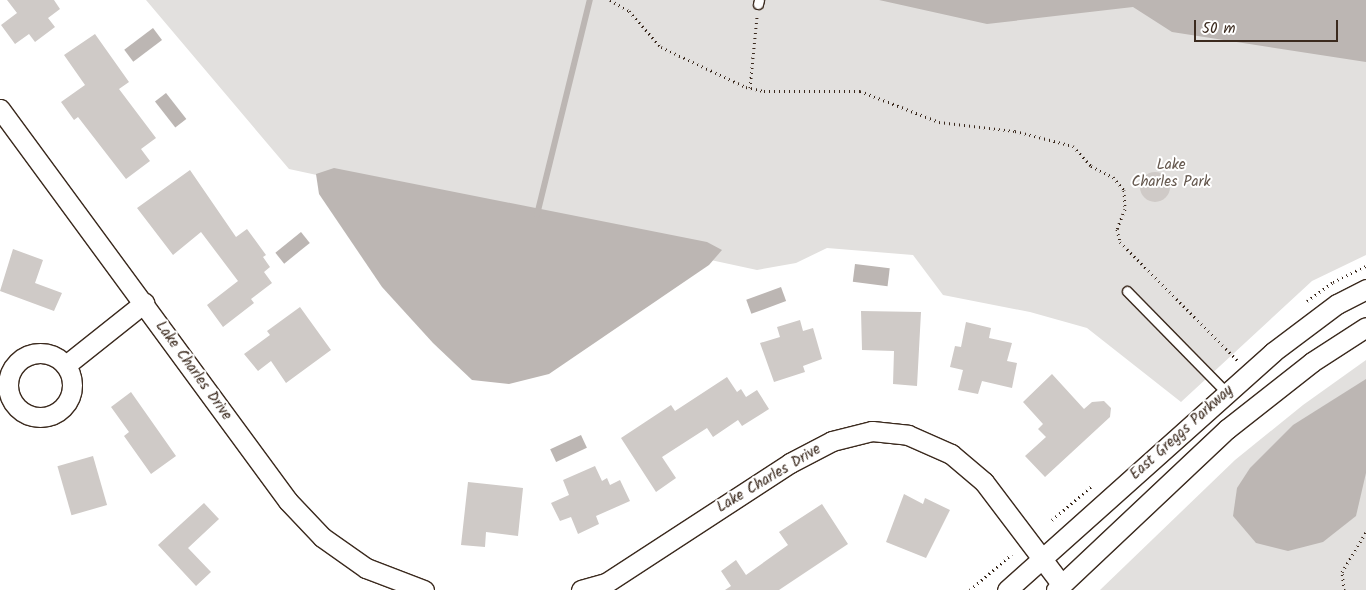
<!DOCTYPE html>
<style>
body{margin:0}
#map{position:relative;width:1366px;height:590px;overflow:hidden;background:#fff;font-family:Kalam,sans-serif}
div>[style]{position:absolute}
.green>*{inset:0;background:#e2e0de}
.water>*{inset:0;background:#bcb6b3;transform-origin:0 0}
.stream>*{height:5.5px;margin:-2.75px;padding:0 2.75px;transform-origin:2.75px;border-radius:2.75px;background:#bcb6b3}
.building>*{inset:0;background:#cfcac7;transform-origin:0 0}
.round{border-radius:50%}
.path>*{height:3px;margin-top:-1.5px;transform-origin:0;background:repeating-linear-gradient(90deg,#3b2a1e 0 1px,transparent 0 5px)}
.roads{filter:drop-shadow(1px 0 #3b2a1e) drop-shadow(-1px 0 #3b2a1e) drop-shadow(0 1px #3b2a1e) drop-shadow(0 -1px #3b2a1e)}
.lane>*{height:9px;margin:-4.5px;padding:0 4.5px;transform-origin:4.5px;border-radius:4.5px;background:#fff}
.street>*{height:19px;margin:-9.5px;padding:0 9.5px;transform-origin:9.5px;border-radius:9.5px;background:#fff}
.street>.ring{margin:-9.5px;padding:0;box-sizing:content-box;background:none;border:19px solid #fff;border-radius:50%}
span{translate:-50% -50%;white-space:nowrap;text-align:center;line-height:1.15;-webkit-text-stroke:4px #fff;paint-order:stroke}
.park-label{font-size:15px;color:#65584e}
.street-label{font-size:15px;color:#3b2a1e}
.scale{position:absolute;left:1194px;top:20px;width:144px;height:22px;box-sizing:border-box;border:2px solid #3b2a1e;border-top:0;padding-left:6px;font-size:15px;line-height:18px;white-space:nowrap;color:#3b2a1e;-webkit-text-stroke:4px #fff;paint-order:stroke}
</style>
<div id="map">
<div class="green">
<i style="clip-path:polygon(146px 0,1366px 0,1366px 255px,1312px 281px,1181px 402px,1087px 328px,1030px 312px,943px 295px,913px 255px,827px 248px,796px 263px,757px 270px,289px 169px)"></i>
<i style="clip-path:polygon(1366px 360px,1366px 590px,1100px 590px,1235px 460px,1303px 405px)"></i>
</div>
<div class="water">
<i style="clip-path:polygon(879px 0,1366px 0,1366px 62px,1172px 32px,1133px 7px,987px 24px)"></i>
<i style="left:153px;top:28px;width:15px;height:36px;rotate:53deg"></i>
<i style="left:166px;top:93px;width:33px;height:14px;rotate:52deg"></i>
<i style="clip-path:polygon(334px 168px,707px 242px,722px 250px,709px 265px,549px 374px,509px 384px,472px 380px,433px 343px,382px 287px,319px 194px,316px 174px)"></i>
<i style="left:301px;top:232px;width:14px;height:33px;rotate:51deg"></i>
<i style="left:855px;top:264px;width:35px;height:18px;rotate:7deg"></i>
<i style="left:781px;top:287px;width:15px;height:37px;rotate:70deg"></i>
<i style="clip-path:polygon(1366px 379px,1366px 473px,1356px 516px,1323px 542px,1288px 551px,1256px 543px,1233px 516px,1237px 488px,1250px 468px,1293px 425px)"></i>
<i style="left:581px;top:435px;width:14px;height:34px;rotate:65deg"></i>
</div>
<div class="stream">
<i style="left:537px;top:215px;width:221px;rotate:-76.2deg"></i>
</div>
<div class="building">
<i style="clip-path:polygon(7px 0,54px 0,60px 9px,48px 18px,55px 27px,35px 42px,29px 34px,15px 44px,1px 25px,17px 13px)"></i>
<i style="clip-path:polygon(95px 34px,129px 82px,119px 89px,156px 138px,141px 149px,150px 161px,126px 179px,78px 117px,74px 120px,61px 102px,85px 85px,64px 55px)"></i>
<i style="clip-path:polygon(190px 170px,236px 237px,247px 229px,266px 255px,263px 257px,270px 267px,264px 272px,272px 283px,251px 299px,254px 303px,223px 327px,207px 305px,238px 281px,201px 232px,173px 255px,137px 208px)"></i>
<i class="round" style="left:1140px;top:172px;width:30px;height:30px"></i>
<i style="clip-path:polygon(13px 249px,43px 260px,35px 283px,62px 293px,54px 311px,0 291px)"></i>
<i style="clip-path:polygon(300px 307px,331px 350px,286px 383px,271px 361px,258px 371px,244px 354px,270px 335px,267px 331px)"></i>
<i style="clip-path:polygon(861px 311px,921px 312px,917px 386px,893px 384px,894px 351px,862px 350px)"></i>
<i style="clip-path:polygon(800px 320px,803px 331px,813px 328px,822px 359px,803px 366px,805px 372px,774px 382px,760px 343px,780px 337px,777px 327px)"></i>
<i style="clip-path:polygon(966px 322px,991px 328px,989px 338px,1012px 343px,1007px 361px,1017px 363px,1012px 388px,982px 381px,978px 394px,958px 390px,963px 370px,950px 367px,955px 346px,961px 347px)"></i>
<i style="clip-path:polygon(1052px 374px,1084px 409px,1092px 402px,1104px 401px,1111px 408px,1110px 417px,1045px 477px,1025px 456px,1046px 437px,1038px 429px,1043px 424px,1023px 402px)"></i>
<i style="clip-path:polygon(727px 377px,737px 392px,741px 389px,746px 397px,757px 390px,769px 409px,742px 426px,738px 420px,713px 437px,707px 428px,662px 457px,676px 478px,656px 492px,621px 438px,671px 405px,675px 411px)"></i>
<i style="clip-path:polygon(131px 392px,176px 456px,151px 474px,124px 436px,129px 432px,111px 407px)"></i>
<i style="left:93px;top:456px;width:51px;height:37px;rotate:74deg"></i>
<i style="clip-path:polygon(595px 466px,602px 481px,607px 478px,610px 485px,620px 480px,630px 501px,596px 516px,599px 524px,578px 534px,571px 517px,560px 521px,551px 503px,569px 495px,563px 480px)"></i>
<i style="clip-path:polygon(468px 482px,523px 488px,518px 536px,486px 532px,485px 547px,461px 545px)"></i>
<i style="clip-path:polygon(904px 494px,923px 504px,925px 498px,950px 510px,926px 558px,886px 542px)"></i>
<i style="clip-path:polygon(204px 503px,219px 519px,188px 548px,211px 572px,196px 586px,158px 545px)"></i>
<i style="clip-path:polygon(822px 504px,848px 544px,779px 590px,725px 590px,731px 586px,721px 571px,736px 560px,746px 575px,788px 545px,779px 532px)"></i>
</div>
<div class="path">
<i style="left:610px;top:0;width:22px;rotate:30deg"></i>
<i style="left:629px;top:11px;width:48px;rotate:48.4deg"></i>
<i style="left:661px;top:47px;width:94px;rotate:25.2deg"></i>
<i style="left:746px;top:87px;width:18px;rotate:13deg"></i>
<i style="left:764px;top:91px;width:96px"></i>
<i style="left:860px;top:91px;width:85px;rotate:21.4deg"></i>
<i style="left:939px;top:122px;width:77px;rotate:6.8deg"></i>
<i style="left:1015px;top:131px;width:60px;rotate:14.5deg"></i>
<i style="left:1073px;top:146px;width:27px;rotate:48deg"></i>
<i style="left:1091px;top:166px;width:25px;rotate:27deg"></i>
<i style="left:1113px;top:177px;width:17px;rotate:50deg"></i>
<i style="left:1124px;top:190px;width:19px;rotate:87deg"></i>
<i style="left:1125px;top:209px;width:22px;rotate:112deg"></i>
<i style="left:1117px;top:229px;width:13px;rotate:77deg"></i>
<i style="left:1120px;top:242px;width:168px;rotate:45.2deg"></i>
<i style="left:750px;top:88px;width:72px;rotate:-84.4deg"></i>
<i style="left:1307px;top:301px;width:32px;rotate:-36deg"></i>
<i style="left:1333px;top:282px;width:37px;rotate:-26deg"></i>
<i style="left:1052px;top:520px;width:54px;rotate:-40.5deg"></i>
<i style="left:970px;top:590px;width:55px;rotate:-40.6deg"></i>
<i style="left:1344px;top:590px;width:18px;rotate:-96deg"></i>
<i style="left:1342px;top:572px;width:47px;rotate:-59deg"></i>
</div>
<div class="roads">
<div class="lane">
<i style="left:758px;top:4px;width:4px;rotate:-76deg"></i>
<i style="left:1127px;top:291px;width:143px;rotate:45.6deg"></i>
</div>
<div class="street">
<i style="left:0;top:109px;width:486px;rotate:53.7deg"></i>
<i style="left:288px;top:501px;width:50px;rotate:46.6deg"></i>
<i style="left:322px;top:537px;width:54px;rotate:35.2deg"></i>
<i style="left:366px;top:568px;width:62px;rotate:20.8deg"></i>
<i class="ring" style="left:8px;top:353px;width:45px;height:45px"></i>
<i style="left:66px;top:365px;width:100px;rotate:-38.5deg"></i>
<i style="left:581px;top:590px;width:26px;rotate:-16deg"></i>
<i style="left:606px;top:583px;width:220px;rotate:-33.1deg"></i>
<i style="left:790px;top:463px;width:47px;rotate:-27.6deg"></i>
<i style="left:832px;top:441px;width:41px;rotate:-14deg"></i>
<i style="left:872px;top:431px;width:36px;rotate:6deg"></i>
<i style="left:908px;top:435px;width:47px;rotate:23.8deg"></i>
<i style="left:951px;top:454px;width:43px;rotate:40.3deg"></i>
<i style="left:984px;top:482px;width:129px;rotate:52.9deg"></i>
<i style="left:1007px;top:590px;width:357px;rotate:-41.8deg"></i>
<i style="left:1273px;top:352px;width:80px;rotate:-36.9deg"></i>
<i style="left:1337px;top:304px;width:33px;rotate:-27deg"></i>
<i style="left:1056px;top:590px;width:235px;rotate:-43.3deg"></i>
<i style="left:1227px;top:429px;width:108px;rotate:-38.2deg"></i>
<i style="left:1312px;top:362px;width:64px;rotate:-32.9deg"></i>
</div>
</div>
<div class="park-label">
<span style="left:1171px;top:174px">Lake<br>Charles Park</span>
</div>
<div class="street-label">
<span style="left:193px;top:371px;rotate:54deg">Lake Charles Drive</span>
<span style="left:1182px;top:433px;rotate:-42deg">East Greggs Parkway</span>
<span style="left:769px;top:479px;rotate:-31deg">Lake Charles Drive</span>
</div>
<div class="scale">50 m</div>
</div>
